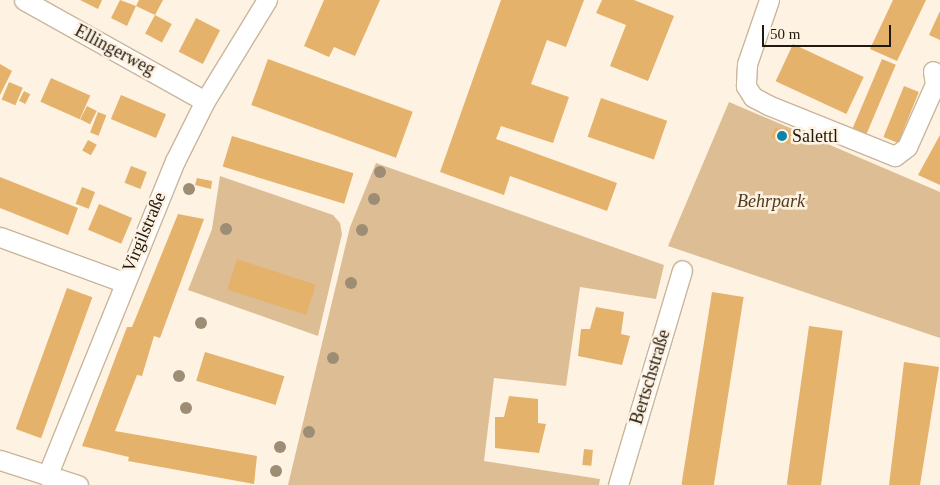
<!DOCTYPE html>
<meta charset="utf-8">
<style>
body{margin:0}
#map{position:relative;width:940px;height:485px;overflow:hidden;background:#fef2e2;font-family:"Times New Roman",serif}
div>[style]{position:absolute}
.green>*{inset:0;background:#ddbe94}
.building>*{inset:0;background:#e4b26b;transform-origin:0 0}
.roads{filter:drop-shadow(1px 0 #c9b69c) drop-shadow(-1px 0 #c9b69c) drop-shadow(0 1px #c9b69c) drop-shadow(0 -1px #c9b69c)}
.minor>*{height:19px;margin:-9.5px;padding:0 9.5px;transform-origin:9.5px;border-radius:9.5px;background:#fff}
.trees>*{width:12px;height:12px;margin:-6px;border-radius:50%;background:#9e8d75}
.dots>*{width:14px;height:14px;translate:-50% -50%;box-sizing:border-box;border:2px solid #fef2e2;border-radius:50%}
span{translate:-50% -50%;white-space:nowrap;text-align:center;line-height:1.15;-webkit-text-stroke:5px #fef2e2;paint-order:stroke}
.street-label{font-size:18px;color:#20190f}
.poi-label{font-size:18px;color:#20190f}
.left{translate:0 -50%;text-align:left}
.park-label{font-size:18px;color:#503b1c;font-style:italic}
.scale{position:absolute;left:762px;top:25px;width:129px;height:22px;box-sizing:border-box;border:2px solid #20190f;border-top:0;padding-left:6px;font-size:15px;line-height:18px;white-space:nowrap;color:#20190f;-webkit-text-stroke:4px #fef2e2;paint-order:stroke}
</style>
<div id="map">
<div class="green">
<i style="clip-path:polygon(729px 102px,940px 192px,940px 338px,668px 246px)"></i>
<i style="clip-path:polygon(376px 163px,664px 265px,656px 299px,580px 287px,566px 386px,494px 378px,484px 461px,600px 479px,599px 485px,288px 485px,350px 227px)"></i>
<i style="clip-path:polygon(220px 176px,333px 215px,340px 223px,342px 234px,318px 336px,188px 290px,212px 229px)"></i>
</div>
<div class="building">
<i style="clip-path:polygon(80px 0,102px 0,98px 9px)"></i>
<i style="clip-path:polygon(120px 0,136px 6px,139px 0,163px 0,155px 15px,136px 6px,127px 26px,111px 18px)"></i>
<i style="clip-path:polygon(324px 0,380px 0,355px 56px,334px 47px,329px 57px,304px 46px)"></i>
<i style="clip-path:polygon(501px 0,584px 0,566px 47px,547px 40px,531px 84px,569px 97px,553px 143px,501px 126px,496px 139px,617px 183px,607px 211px,510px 176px,504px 195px,440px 172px)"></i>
<i style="clip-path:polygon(602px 0,634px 0,674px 16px,648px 81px,610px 66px,626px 25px,596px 13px)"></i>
<i style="clip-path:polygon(893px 0,926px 0,897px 61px,870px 49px)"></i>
<i style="clip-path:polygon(940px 11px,940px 40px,929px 35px)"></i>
<i style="left:155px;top:15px;width:19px;height:21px;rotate:28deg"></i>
<i style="left:196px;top:18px;width:27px;height:38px;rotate:27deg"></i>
<i style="left:793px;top:44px;width:78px;height:41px;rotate:25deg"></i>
<i style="left:268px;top:59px;width:154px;height:49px;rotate:20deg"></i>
<i style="left:882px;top:59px;width:15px;height:77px;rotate:23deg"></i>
<i style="clip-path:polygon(0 64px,12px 71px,0 95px)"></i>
<i style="left:51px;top:78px;width:43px;height:26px;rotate:24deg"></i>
<i style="left:9px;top:82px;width:15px;height:19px;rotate:23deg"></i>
<i style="left:904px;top:86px;width:16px;height:55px;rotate:22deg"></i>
<i style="left:24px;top:91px;width:7px;height:11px;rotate:27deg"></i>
<i style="left:121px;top:95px;width:49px;height:26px;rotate:23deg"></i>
<i style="left:601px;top:98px;width:70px;height:41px;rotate:19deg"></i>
<i style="left:87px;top:106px;width:11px;height:15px;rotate:27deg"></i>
<i style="left:98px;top:112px;width:9px;height:22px;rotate:21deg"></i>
<i style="clip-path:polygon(775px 128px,789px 130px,793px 135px,790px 145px,771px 137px)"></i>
<i style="clip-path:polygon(940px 135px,940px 185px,918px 175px)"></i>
<i style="left:232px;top:136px;width:127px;height:32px;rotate:17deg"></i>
<i style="left:88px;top:140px;width:10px;height:12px;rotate:29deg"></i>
<i style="left:131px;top:166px;width:17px;height:18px;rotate:21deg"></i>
<i style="clip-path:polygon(0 177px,78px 208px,68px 235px,0 208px)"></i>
<i style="clip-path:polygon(197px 178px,212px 181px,211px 189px,195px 185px)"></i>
<i style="left:82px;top:187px;width:14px;height:18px;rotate:21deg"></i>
<i style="left:99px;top:204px;width:36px;height:28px;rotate:23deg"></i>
<i style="clip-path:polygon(178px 214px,204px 219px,160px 338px,154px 336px,142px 376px,137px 375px,115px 431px,257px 456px,254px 484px,128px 461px,129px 457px,82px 446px,127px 327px,132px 327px)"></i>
<i style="left:237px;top:259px;width:83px;height:32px;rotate:18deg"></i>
<i style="left:67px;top:288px;width:27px;height:150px;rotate:20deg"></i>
<i style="left:712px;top:292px;width:32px;height:195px;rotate:9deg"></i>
<i style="clip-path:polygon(596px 307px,624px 312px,621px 334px,630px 336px,622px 365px,578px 356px,581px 329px,590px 329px)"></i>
<i style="left:809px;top:326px;width:34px;height:160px;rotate:8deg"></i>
<i style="left:205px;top:352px;width:83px;height:30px;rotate:17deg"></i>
<i style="clip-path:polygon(904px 362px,939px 367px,920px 485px,889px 485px)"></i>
<i style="clip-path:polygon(509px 396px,538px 399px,538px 423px,546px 424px,539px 453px,495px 448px,495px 417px,504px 417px)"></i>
<i style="left:584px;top:449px;width:9px;height:16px;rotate:6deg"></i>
</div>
<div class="roads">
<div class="minor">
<i style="left:24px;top:0;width:207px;rotate:29.2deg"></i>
<i style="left:769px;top:0;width:68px;rotate:109deg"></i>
<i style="left:747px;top:64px;width:22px;rotate:93deg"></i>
<i style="left:746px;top:86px;width:13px;rotate:58deg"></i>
<i style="left:753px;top:97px;width:17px;rotate:28deg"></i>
<i style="left:768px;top:105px;width:137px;rotate:21.9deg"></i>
<i style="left:895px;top:156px;width:15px;rotate:-37deg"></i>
<i style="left:907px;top:147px;width:69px;rotate:-66deg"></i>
<i style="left:935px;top:84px;width:13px;rotate:-99deg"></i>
<i style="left:0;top:237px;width:131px;rotate:20.1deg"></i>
<i style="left:0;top:460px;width:82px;rotate:17.8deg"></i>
<i style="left:47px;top:476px;width:340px;rotate:-67.9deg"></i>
<i style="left:175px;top:161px;width:67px;rotate:-63.4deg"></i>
<i style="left:205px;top:101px;width:119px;rotate:-58.5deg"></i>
<i style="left:618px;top:485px;width:224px;rotate:-73.4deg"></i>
</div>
</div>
<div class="trees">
<i style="left:380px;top:172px"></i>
<i style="left:189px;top:189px"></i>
<i style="left:374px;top:199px"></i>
<i style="left:226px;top:229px"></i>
<i style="left:362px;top:230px"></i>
<i style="left:351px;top:283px"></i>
<i style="left:201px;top:323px"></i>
<i style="left:333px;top:358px"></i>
<i style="left:179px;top:376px"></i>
<i style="left:186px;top:408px"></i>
<i style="left:309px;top:432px"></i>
<i style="left:280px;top:447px"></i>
<i style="left:276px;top:471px"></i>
</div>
<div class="dots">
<i style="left:782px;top:136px;background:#0786a9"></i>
</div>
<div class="street-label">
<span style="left:115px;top:50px;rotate:28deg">Ellingerweg</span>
<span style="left:144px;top:232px;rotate:-67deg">Virgilstraße</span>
<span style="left:650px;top:377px;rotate:-73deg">Bertschstraße</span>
</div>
<div class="poi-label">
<span class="left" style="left:792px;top:136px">Salettl</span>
</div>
<div class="park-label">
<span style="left:771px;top:201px">Behrpark</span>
</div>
<div class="scale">50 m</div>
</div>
